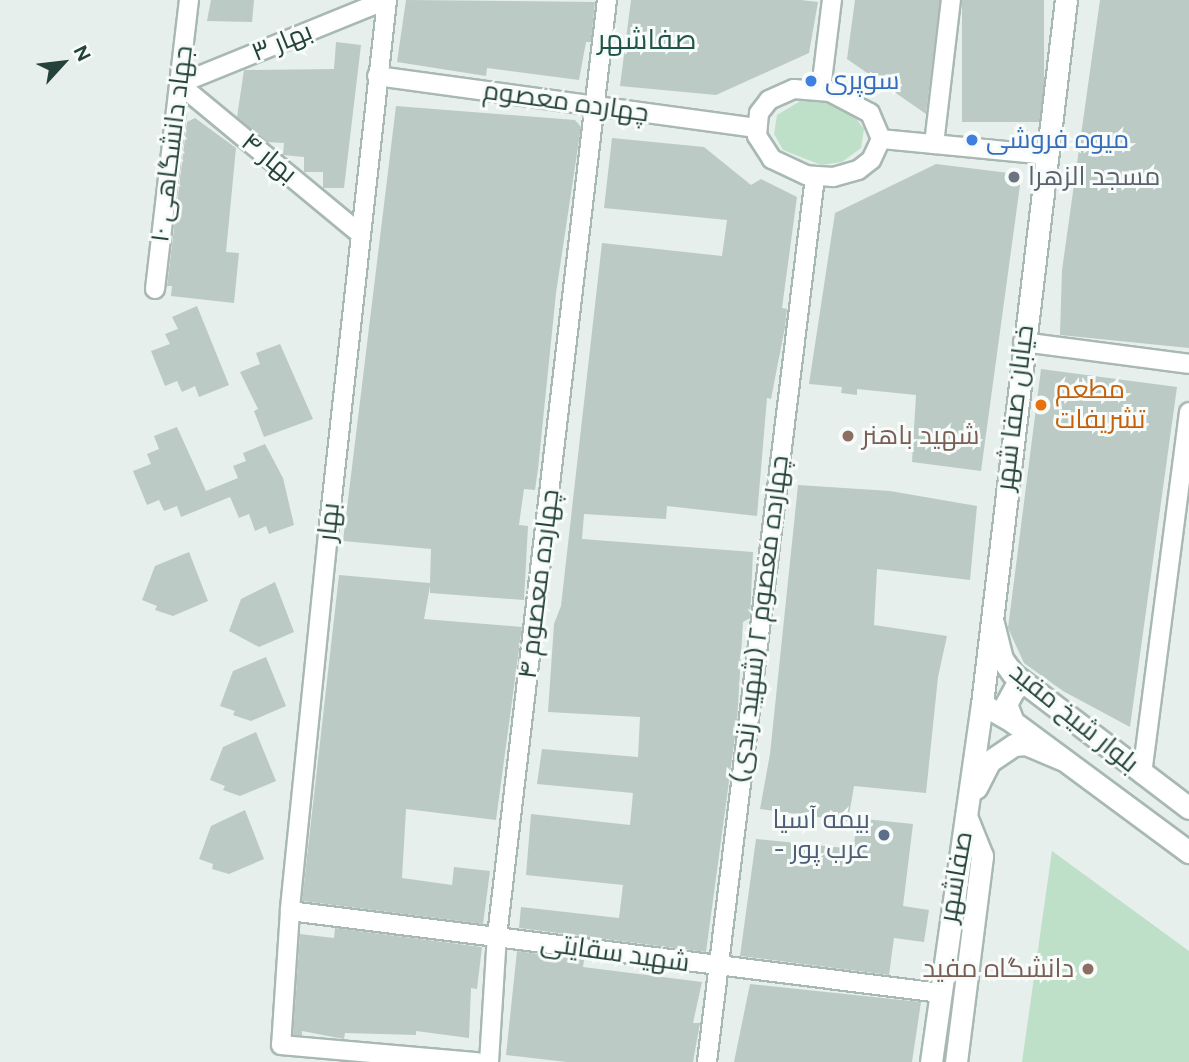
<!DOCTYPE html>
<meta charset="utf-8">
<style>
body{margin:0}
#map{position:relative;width:1189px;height:1062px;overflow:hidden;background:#e6efeb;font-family:Figtree,Cairo,sans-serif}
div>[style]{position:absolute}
.green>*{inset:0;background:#bfe0c8}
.building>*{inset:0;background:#bbcac4;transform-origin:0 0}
.roads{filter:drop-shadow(2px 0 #a8b8b2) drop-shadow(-2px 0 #a8b8b2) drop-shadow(0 2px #a8b8b2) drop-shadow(0 -2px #a8b8b2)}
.minor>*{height:18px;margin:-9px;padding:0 9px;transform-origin:9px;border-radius:9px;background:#fff}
.tertiary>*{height:21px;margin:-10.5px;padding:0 10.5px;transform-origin:10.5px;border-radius:10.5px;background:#fff}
.secondary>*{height:21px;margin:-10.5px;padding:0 10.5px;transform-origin:10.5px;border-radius:10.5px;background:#fff}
.dots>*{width:19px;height:19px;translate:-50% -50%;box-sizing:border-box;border:4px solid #f7fbf9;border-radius:50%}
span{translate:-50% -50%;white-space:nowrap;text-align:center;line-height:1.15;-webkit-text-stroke:6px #f7fbf9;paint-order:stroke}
.street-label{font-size:26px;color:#24423a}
.shop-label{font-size:26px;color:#366cbe}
.left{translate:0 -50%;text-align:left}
.worship-label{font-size:26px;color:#5b616d}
.food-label{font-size:26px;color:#c56008}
.education-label{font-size:26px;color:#785e54}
.right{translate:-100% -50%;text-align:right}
.service-label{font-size:26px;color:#4e5e75}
.neighbourhood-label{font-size:28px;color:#1f5548}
.north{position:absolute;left:28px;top:28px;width:70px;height:70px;-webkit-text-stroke:5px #f7fbf9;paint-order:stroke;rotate:63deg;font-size:19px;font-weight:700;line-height:28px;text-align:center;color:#24423a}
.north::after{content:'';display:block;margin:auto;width:24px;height:32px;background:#24423a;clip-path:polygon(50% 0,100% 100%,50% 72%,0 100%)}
</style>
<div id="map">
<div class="green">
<i style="clip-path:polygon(802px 100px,823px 101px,851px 112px,864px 129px,861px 148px,842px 162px,821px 165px,783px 150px,774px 134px,777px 115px)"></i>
<i style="clip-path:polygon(1052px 851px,1189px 951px,1189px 1062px,1022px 1062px)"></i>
</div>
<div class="building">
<i style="clip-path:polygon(211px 0,254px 0,252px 22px,207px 21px)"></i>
<i style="clip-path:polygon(406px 0,595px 2px,591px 42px,586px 42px,579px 80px,487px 68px,486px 76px,397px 62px)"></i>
<i style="clip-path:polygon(631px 0,801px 0,818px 2px,809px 53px,716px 95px,620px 86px)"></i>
<i style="clip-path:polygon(855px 0,940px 0,926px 114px,847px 59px)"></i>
<i style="left:962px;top:0;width:82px;height:122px"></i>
<i style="clip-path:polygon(1100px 0,1189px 0,1189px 348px,1060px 335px,1062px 270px)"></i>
<i style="clip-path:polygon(336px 42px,361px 45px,344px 188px,323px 188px,323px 172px,304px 172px,304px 157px,283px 155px,284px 143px,267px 142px,237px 117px,244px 70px,334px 69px)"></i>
<i style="clip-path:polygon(396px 106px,575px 120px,581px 127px,556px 293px,538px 469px,535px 490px,524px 489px,521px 510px,519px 525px,528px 526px,524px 600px,430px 593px,430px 586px,424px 619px,522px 627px,496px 820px,406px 809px,402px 878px,452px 885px,454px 867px,490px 871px,483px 924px,302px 901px,339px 575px,430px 583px,431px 549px,343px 541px)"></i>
<i style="clip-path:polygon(195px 118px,236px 148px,226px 252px,239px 253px,234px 303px,171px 296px,172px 286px,167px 286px,187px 122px)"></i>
<i style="clip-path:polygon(612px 138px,704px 147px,751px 185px,761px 179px,797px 197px,782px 308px,787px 309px,785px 327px,771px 399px,767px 398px,757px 516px,667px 506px,666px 519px,584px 514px,582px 539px,753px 552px,750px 618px,743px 622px,737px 722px,706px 952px,519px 928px,521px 907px,619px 918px,623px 885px,526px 875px,531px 814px,630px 825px,633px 793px,537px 784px,542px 749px,638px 757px,640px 717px,548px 712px,554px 624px,561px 606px,602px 243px,722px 256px,727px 220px,604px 208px)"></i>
<i style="clip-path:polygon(936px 164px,1009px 173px,1020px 185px,981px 471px,912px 462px,916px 395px,857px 389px,857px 395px,841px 393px,842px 387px,809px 384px,835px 213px)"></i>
<i style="clip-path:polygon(197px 306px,229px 385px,199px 397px,195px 386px,182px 392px,177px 381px,165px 386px,151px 351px,170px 344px,165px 334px,178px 329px,172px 317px)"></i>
<i style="clip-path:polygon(280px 344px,313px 419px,264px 437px,254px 411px,258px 409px,240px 372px,260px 364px,256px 353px)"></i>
<i style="clip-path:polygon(1041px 369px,1177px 387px,1130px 727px,1063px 691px,1024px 663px,1008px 628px)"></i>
<i style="clip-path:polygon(177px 427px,206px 491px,238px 478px,233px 466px,246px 461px,243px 453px,265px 444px,283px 478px,294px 525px,269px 534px,266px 526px,255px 531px,249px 514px,239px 518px,230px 497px,181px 517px,177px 506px,164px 511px,159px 500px,147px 505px,133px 471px,151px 464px,147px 454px,159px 449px,154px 436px)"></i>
<i style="clip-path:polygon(798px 485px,890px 491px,977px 506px,970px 580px,877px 569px,874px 625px,947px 636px,938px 677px,926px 793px,854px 786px,848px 821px,760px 809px,770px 754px)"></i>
<i style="clip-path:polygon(189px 552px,208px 601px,173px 616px,155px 610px,157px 606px,142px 600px,155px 566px)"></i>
<i style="clip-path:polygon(275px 582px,294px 632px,259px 647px,229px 631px,241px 599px)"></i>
<i style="clip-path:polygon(266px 657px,286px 706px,251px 721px,233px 715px,235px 711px,220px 706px,233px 671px)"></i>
<i style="clip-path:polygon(256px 732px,276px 781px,240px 796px,223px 790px,225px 786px,210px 780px,223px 747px)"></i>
<i style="clip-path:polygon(245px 810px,264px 859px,229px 874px,212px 869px,213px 864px,199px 859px,211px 826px)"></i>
<i style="clip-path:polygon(856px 818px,913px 824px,903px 906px,929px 910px,924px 942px,894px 938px,889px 975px,740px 956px,756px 839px,854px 849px)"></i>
<i style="clip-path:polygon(335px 928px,482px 947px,477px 989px,471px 988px,469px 1038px,416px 1031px,416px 1035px,345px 1033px,344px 1039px,302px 1031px,302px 1035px,293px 1035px,300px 934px,334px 938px)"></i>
<i style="clip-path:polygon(517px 951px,584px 960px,583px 967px,702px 982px,693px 1023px,700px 1023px,693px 1062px,567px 1062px,506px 1055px)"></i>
<i style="clip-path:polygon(750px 984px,921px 1002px,912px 1062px,734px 1062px)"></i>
</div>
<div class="roads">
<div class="minor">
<i style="left:387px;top:0;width:537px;rotate:96.3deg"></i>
<i style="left:328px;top:534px;width:379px;rotate:95.8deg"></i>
<i style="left:290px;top:911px;width:134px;rotate:93.8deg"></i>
<i style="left:281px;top:1045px;width:197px;rotate:5deg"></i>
<i style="left:377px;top:76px;width:383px;rotate:7.8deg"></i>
<i style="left:794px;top:89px;width:36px;rotate:5deg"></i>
<i style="left:830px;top:92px;width:45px;rotate:27.7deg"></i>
<i style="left:870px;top:113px;width:28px;rotate:67deg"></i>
<i style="left:881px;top:139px;width:23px;rotate:115deg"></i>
<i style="left:871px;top:160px;width:16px;rotate:142deg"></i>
<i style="left:858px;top:170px;width:26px;rotate:164deg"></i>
<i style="left:833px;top:177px;width:27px;rotate:-176deg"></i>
<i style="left:806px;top:175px;width:38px;rotate:-155deg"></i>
<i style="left:772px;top:159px;width:27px;rotate:-123deg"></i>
<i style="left:757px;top:136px;width:23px;rotate:-85deg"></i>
<i style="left:759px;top:113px;width:16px;rotate:-52deg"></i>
<i style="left:769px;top:100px;width:27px;rotate:-24deg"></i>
<i style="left:821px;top:89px;width:90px;rotate:-83deg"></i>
<i style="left:881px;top:139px;width:166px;rotate:5.5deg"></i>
<i style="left:934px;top:144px;width:145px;rotate:-83.3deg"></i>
<i style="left:358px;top:232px;width:232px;rotate:-140.4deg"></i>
<i style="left:179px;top:84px;width:223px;rotate:-22.1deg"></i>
<i style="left:155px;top:289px;width:291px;rotate:-83.3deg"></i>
<i style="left:1023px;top:342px;width:167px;rotate:7.5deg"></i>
<i style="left:1142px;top:774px;width:365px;rotate:-82.6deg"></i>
<i style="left:290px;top:911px;width:655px;rotate:7.19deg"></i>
<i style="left:489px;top:1062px;width:126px;rotate:-86.4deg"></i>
<i style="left:497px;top:936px;width:942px;rotate:-83.3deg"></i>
<i style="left:707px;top:1062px;width:892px;rotate:-83.04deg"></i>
</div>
<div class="tertiary">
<i style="left:993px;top:623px;width:37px;rotate:76deg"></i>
<i style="left:1002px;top:659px;width:19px;rotate:54deg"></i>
<i style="left:1013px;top:674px;width:221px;rotate:37.3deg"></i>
<i style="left:982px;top:704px;width:36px;rotate:30deg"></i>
<i style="left:1013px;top:722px;width:219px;rotate:36.5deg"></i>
<i style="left:1013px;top:722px;width:19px;rotate:-111deg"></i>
<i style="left:1006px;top:704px;width:18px;rotate:-61deg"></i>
<i style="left:1015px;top:688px;width:10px;rotate:-24deg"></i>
</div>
<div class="secondary">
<i style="left:976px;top:788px;width:30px;rotate:-63deg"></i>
<i style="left:990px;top:761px;width:29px;rotate:-34deg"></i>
<i style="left:1014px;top:745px;width:12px;rotate:-5deg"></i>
<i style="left:1026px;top:744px;width:38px;rotate:23deg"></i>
<i style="left:931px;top:1062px;width:362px;rotate:-81.9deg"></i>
<i style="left:982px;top:704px;width:709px;rotate:-83.2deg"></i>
<i style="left:956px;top:1062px;width:208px;rotate:-82.8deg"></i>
<i style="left:982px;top:856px;width:43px;rotate:-111.8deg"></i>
</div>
</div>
<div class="dots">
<i style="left:811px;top:81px;background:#3f7fe0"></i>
<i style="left:972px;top:140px;background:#3f7fe0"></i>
<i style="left:1014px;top:177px;background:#6b7280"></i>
<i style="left:1041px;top:405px;background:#e8710a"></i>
<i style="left:848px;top:436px;background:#8d6e63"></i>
<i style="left:884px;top:835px;background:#5c6f8a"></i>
<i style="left:1088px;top:969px;background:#8d6e63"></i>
</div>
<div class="street-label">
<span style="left:282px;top:42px;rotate:-22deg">بهار ۳</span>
<span style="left:566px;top:102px;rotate:8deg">چهارده معصوم</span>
<span style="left:172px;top:144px;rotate:-83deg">جهاد دانشگاهی ۱۰</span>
<span style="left:269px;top:158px;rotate:39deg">بهار ۴</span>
<span style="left:1015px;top:408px;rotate:-83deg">خیابان صفا شهر</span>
<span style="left:329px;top:522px;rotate:-84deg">بهار</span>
<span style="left:539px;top:584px;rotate:-83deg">چهارده معصوم ۴</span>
<span style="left:760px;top:619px;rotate:-83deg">چهارده معصوم ۲ (شهید زندی)</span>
<span style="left:1074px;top:718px;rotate:39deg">بلوار شیخ مفید</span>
<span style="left:956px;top:877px;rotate:-80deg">صفاشهر</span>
<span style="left:615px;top:953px;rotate:8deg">شهید سقایتی</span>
</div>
<div class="shop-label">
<span class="left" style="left:825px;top:81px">سوپری</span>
<span class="left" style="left:986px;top:140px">میوه فروشی</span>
</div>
<div class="worship-label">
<span class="left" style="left:1028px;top:177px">مسجد الزهرا</span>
</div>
<div class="food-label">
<span class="left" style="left:1055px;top:405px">مطعم<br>تشريفات</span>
</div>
<div class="education-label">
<span class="left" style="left:862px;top:436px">شهید باهنر</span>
<span class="right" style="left:1074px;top:969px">دانشگاه مفید</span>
</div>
<div class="service-label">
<span class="right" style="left:870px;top:835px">بیمه آسیا<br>- عرب پور</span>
</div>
<div class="neighbourhood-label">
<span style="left:647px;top:39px">صفاشهر</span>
</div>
<div class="north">N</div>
</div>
